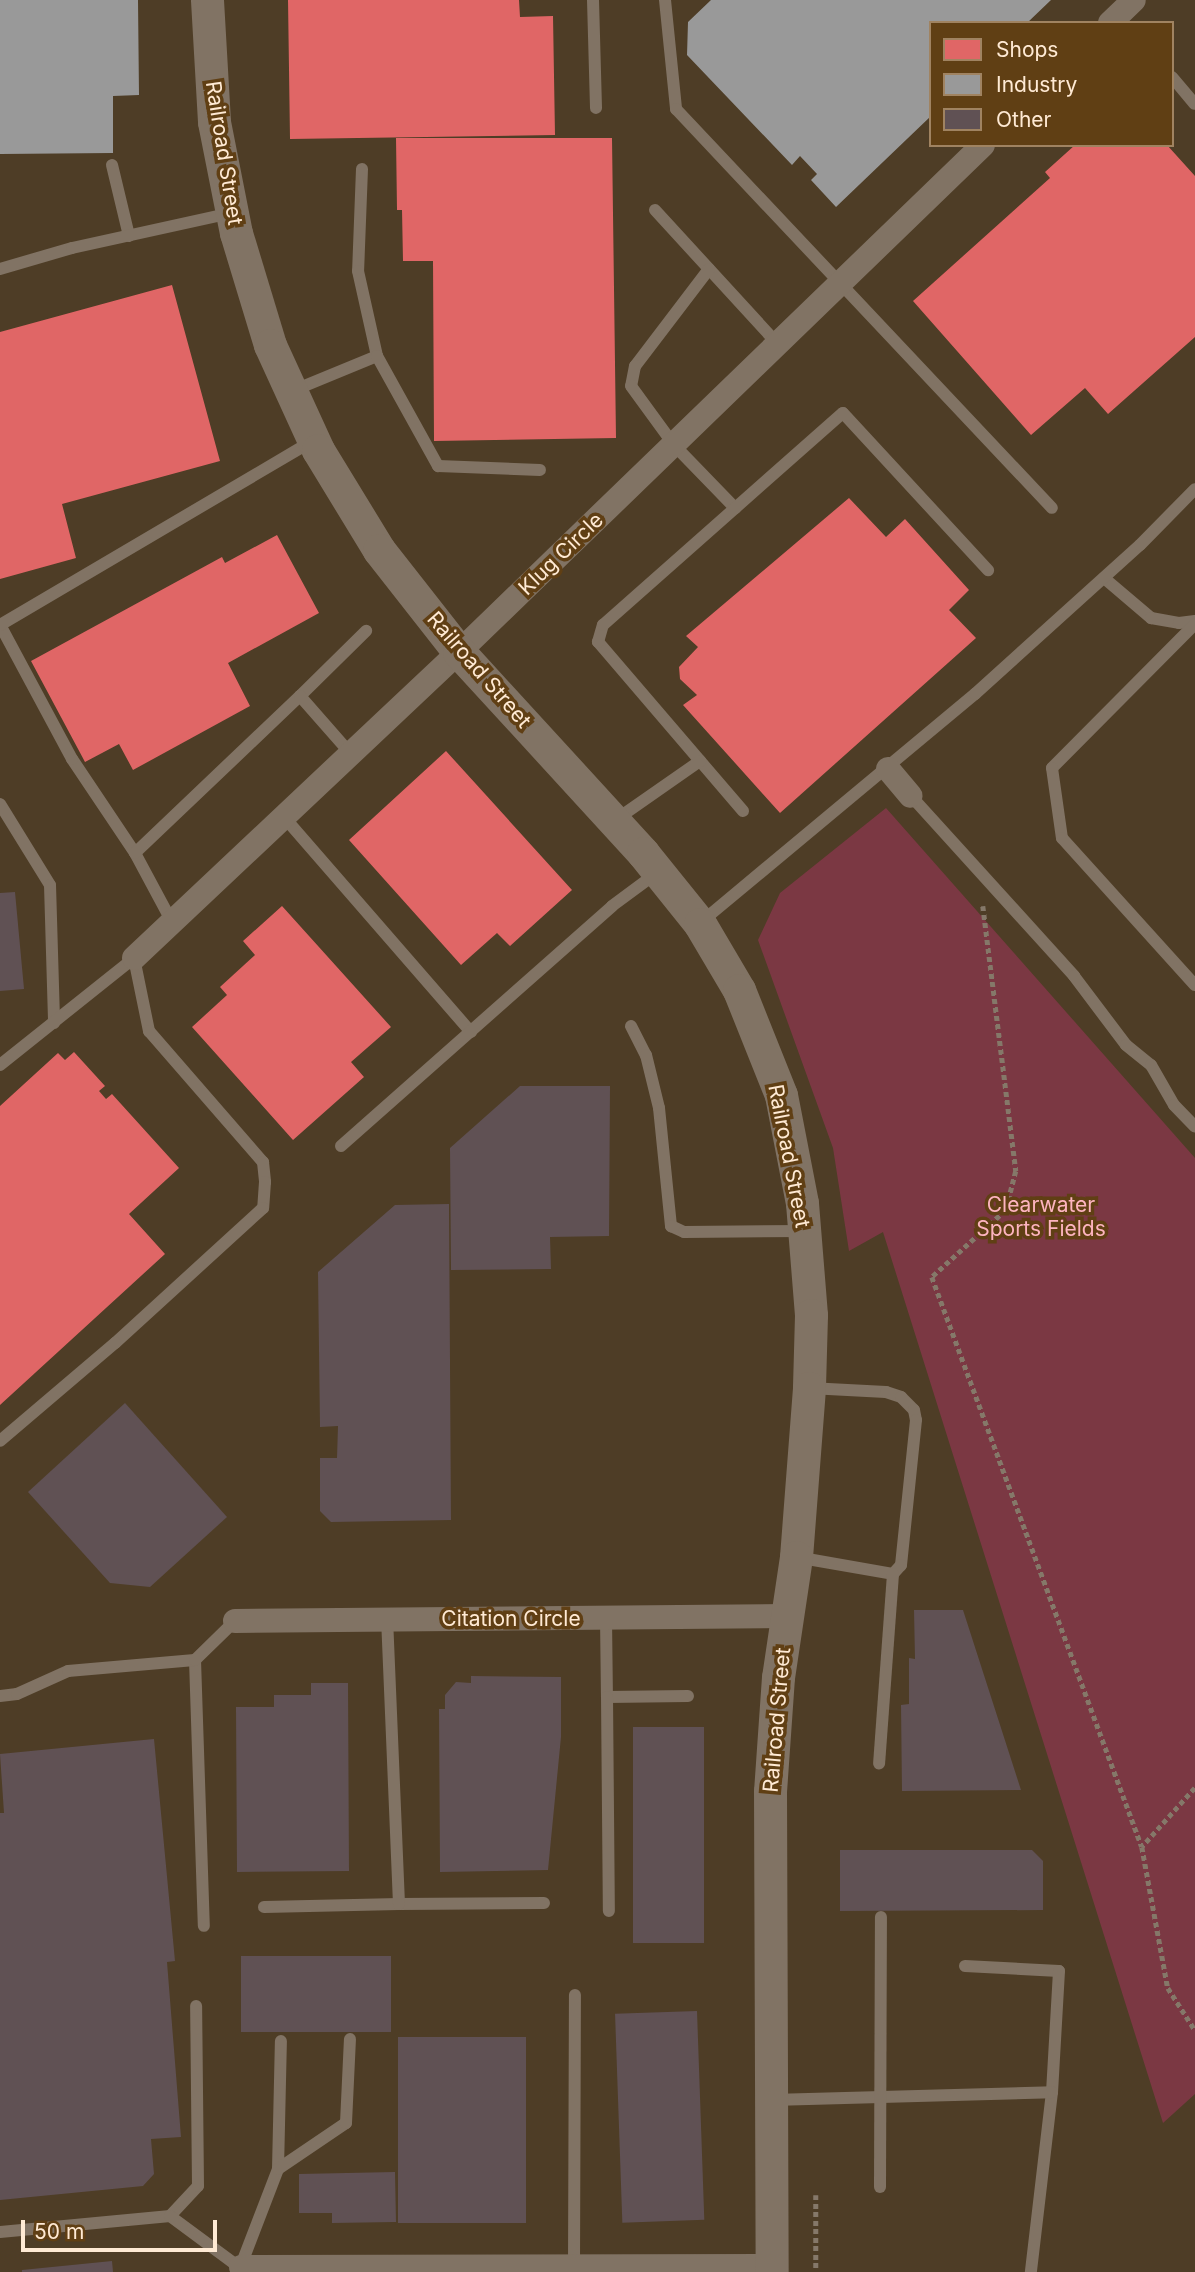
<!DOCTYPE html>
<style>
body{margin:0}
#map{position:relative;width:1195px;height:2272px;overflow:hidden;background:#4e3d26;font-family:Inter,sans-serif}
div>[style]{position:absolute}
.green>*{inset:0;background:#7b3843}
.shops>*{inset:0;background:#e06666}
.industry>*{inset:0;background:#999}
.building>*{inset:0;background:#605154;transform-origin:0 0}
.path>*{height:4.5px;margin-top:-2.25px;transform-origin:0;background:repeating-linear-gradient(90deg,#857869 0 5px,transparent 0 8.5px)}
.lane>*{height:12px;margin:-6px;padding:0 6px;transform-origin:6px;border-radius:6px;background:#817364}
.street>*{height:24px;margin:-12px;padding:0 12px;transform-origin:12px;border-radius:12px;background:#817364}
.secondary>*{height:33px;margin:-16.5px;padding:0 16.5px;transform-origin:16.5px;border-radius:16.5px;background:#817364}
span{translate:-50% -50%;white-space:nowrap;text-align:center;line-height:1.15;-webkit-text-stroke:7px #603f14;paint-order:stroke}
.street-label{font-size:21px;color:#ffead4}
.park-label{font-size:21px;color:#fdb4c0}
.legend{position:absolute;left:929px;top:21px;width:245px;height:126px;box-sizing:border-box;background:#603f14;border:2px solid #a08361;margin:0;padding:9px 12px;list-style:none;font-size:21px;color:#ffead4}
.legend li{display:flex;align-items:center;gap:14px;height:35px}
.legend b{width:35px;border:2px solid #a08361}
.scale{position:absolute;left:21px;top:2220px;width:196px;height:32px;box-sizing:border-box;border:4px solid #ffead4;border-top:0;padding-left:9px;font-size:21px;line-height:24px;white-space:nowrap;color:#ffead4;-webkit-text-stroke:5px #603f14;paint-order:stroke}
</style>
<div id="map">
<div class="green">
<i style="clip-path:polygon(886px 808px,1195px 1158px,1195px 2094px,1163px 2123px,883px 1232px,849px 1251px,833px 1148px,758px 940px,780px 893px)"></i>
</div>
<div class="shops">
<i style="clip-path:polygon(288px 0,519px 0,520px 17px,553px 16px,555px 135px,290px 139px)"></i>
<i style="clip-path:polygon(396px 138px,612px 138px,616px 438px,434px 441px,433px 261px,403px 261px,402px 210px,397px 210px)"></i>
<i style="clip-path:polygon(1075px 145px,1167px 145px,1195px 176px,1195px 337px,1108px 414px,1085px 388px,1031px 435px,913px 301px,1050px 178px,1045px 172px)"></i>
<i style="clip-path:polygon(172px 285px,220px 461px,62px 504px,76px 558px,0 579px,0 332px)"></i>
<i style="clip-path:polygon(849px 498px,886px 537px,905px 519px,969px 590px,949px 610px,976px 638px,780px 813px,683px 705px,697px 695px,680px 679px,679px 667px,698px 647px,686px 636px)"></i>
<i style="clip-path:polygon(277px 535px,319px 613px,228px 663px,250px 706px,133px 770px,119px 744px,85px 762px,31px 661px,222px 557px,225px 563px)"></i>
<i style="clip-path:polygon(446px 751px,572px 890px,510px 946px,497px 933px,461px 965px,349px 840px)"></i>
<i style="clip-path:polygon(282px 906px,391px 1027px,351px 1062px,364px 1077px,293px 1140px,192px 1027px,227px 995px,220px 987px,255px 955px,243px 941px)"></i>
<i style="clip-path:polygon(74px 1052px,105px 1086px,99px 1091px,106px 1099px,112px 1094px,179px 1168px,129px 1214px,165px 1254px,0 1405px,0 1106px,58px 1053px,65px 1060px)"></i>
</div>
<div class="industry">
<i style="clip-path:polygon(0 0,138px 0,139px 95px,113px 96px,113px 153px,0 154px)"></i>
<i style="clip-path:polygon(711px 0,1051px 0,1027px 23px,931px 23px,931px 116px,836px 207px,811px 180px,817px 174px,800px 156px,792px 165px,687px 55px,688px 22px)"></i>
</div>
<div class="building">
<i style="clip-path:polygon(15px 892px,24px 989px,0 991px,0 893px)"></i>
<i style="clip-path:polygon(520px 1086px,610px 1086px,609px 1236px,550px 1237px,551px 1269px,451px 1270px,450px 1148px)"></i>
<i style="clip-path:polygon(449px 1204px,451px 1520px,331px 1522px,320px 1511px,320px 1458px,337px 1458px,338px 1426px,320px 1427px,318px 1272px,395px 1205px)"></i>
<i style="clip-path:polygon(125px 1403px,227px 1517px,150px 1587px,110px 1583px,28px 1492px)"></i>
<i style="clip-path:polygon(914px 1610px,963px 1610px,1021px 1790px,902px 1791px,901px 1705px,909px 1704px,909px 1658px,915px 1659px)"></i>
<i style="clip-path:polygon(471px 1676px,561px 1677px,561px 1737px,548px 1870px,440px 1872px,439px 1709px,445px 1709px,445px 1695px,456px 1682px,471px 1683px)"></i>
<i style="clip-path:polygon(311px 1683px,348px 1683px,349px 1871px,237px 1872px,236px 1707px,274px 1707px,274px 1695px,311px 1695px)"></i>
<i style="left:704px;top:1727px;width:216px;height:71px;rotate:90deg"></i>
<i style="clip-path:polygon(154px 1739px,175px 1961px,167px 1962px,181px 2137px,151px 2139px,154px 2174px,143px 2186px,0 2200px,0 1813px,4px 1813px,0 1754px)"></i>
<i style="clip-path:polygon(840px 1850px,1032px 1850px,1043px 1861px,1043px 1910px,840px 1911px)"></i>
<i style="left:391px;top:1956px;width:76px;height:150px;rotate:90deg"></i>
<i style="left:697px;top:2011px;width:209px;height:82px;rotate:88deg"></i>
<i style="left:526px;top:2037px;width:186px;height:128px;rotate:90deg"></i>
<i style="clip-path:polygon(395px 2172px,396px 2222px,332px 2223px,332px 2213px,299px 2213px,299px 2174px)"></i>
<i style="clip-path:polygon(112px 2261px,113px 2272px,22px 2272px,22px 2270px)"></i>
</div>
<div class="path">
<i style="left:983px;top:906px;width:267px;rotate:82.9deg"></i>
<i style="left:1016px;top:1171px;width:40px;rotate:104.4deg"></i>
<i style="left:1006px;top:1210px;width:100px;rotate:137.8deg"></i>
<i style="left:932px;top:1277px;width:607px;rotate:69.78deg"></i>
<i style="left:1195px;top:1788px;width:79px;rotate:131.9deg"></i>
<i style="left:1142px;top:1847px;width:143px;rotate:79.6deg"></i>
<i style="left:1168px;top:1988px;width:50px;rotate:57.3deg"></i>
<i style="left:816px;top:2195px;width:77px;rotate:90deg"></i>
</div>
<div class="lane">
<i style="left:593px;top:0;width:108px;rotate:88.4deg"></i>
<i style="left:665px;top:0;width:110px;rotate:84.2deg"></i>
<i style="left:676px;top:109px;width:548px;rotate:46.7deg"></i>
<i style="left:1172px;top:77px;width:35px;rotate:50deg"></i>
<i style="left:112px;top:165px;width:73px;rotate:76.5deg"></i>
<i style="left:362px;top:169px;width:102px;rotate:92.2deg"></i>
<i style="left:358px;top:271px;width:87px;rotate:77.4deg"></i>
<i style="left:655px;top:210px;width:182px;rotate:47.5deg"></i>
<i style="left:0;top:269px;width:75px;rotate:-16.3deg"></i>
<i style="left:72px;top:248px;width:163px;rotate:-12.4deg"></i>
<i style="left:709px;top:269px;width:122px;rotate:127.3deg"></i>
<i style="left:635px;top:366px;width:20px;rotate:101deg"></i>
<i style="left:631px;top:386px;width:73px;rotate:53.9deg"></i>
<i style="left:674px;top:445px;width:88px;rotate:45.9deg"></i>
<i style="left:292px;top:391px;width:92px;rotate:-22.4deg"></i>
<i style="left:377px;top:356px;width:126px;rotate:61deg"></i>
<i style="left:438px;top:466px;width:102px;rotate:2.2deg"></i>
<i style="left:1104px;top:578px;width:62px;rotate:40.4deg"></i>
<i style="left:1151px;top:618px;width:28px;rotate:10deg"></i>
<i style="left:1179px;top:623px;width:16px;rotate:-7deg"></i>
<i style="left:1195px;top:624px;width:203px;rotate:134.8deg"></i>
<i style="left:1052px;top:768px;width:71px;rotate:81.9deg"></i>
<i style="left:1062px;top:838px;width:198px;rotate:47.9deg"></i>
<i style="left:300px;top:696px;width:93px;rotate:-44.6deg"></i>
<i style="left:911px;top:796px;width:243px;rotate:47.8deg"></i>
<i style="left:1074px;top:976px;width:86px;rotate:53deg"></i>
<i style="left:1126px;top:1045px;width:32px;rotate:39deg"></i>
<i style="left:1151px;top:1065px;width:46px;rotate:60.1deg"></i>
<i style="left:1174px;top:1105px;width:30px;rotate:46deg"></i>
<i style="left:0;top:804px;width:95px;rotate:58.3deg"></i>
<i style="left:50px;top:885px;width:138px;rotate:88.3deg"></i>
<i style="left:743px;top:811px;width:223px;rotate:-130.6deg"></i>
<i style="left:598px;top:642px;width:18px;rotate:-74deg"></i>
<i style="left:603px;top:625px;width:320px;rotate:-41.5deg"></i>
<i style="left:843px;top:413px;width:214px;rotate:47.3deg"></i>
<i style="left:284px;top:817px;width:285px;rotate:49deg"></i>
<i style="left:614px;top:821px;width:105px;rotate:-34.9deg"></i>
<i style="left:135px;top:853px;width:113px;rotate:-123.8deg"></i>
<i style="left:72px;top:759px;width:152px;rotate:-118.2deg"></i>
<i style="left:0;top:625px;width:361px;rotate:-30.5deg"></i>
<i style="left:172px;top:922px;width:78px;rotate:-118.2deg"></i>
<i style="left:135px;top:853px;width:228px;rotate:-43.6deg"></i>
<i style="left:300px;top:696px;width:77px;rotate:48.7deg"></i>
<i style="left:700px;top:923px;width:358px;rotate:-39.8deg"></i>
<i style="left:975px;top:694px;width:222px;rotate:-42.1deg"></i>
<i style="left:1140px;top:545px;width:78px;rotate:-45.5deg"></i>
<i style="left:631px;top:1026px;width:33px;rotate:63deg"></i>
<i style="left:646px;top:1055px;width:55px;rotate:76.2deg"></i>
<i style="left:659px;top:1108px;width:119px;rotate:84.2deg"></i>
<i style="left:671px;top:1226px;width:14px;rotate:25deg"></i>
<i style="left:684px;top:1232px;width:120px;rotate:-0.5deg"></i>
<i style="left:0;top:1065px;width:171px;rotate:-38.6deg"></i>
<i style="left:134px;top:958px;width:75px;rotate:78.4deg"></i>
<i style="left:149px;top:1031px;width:174px;rotate:49deg"></i>
<i style="left:263px;top:1162px;width:20px;rotate:84deg"></i>
<i style="left:265px;top:1182px;width:26px;rotate:94deg"></i>
<i style="left:263px;top:1208px;width:200px;rotate:137.6deg"></i>
<i style="left:115px;top:1343px;width:151px;rotate:139.6deg"></i>
<i style="left:341px;top:1146px;width:362px;rotate:-41.5deg"></i>
<i style="left:612px;top:906px;width:57px;rotate:-36.5deg"></i>
<i style="left:809px;top:1388px;width:77px;rotate:3deg"></i>
<i style="left:886px;top:1392px;width:16px;rotate:18deg"></i>
<i style="left:901px;top:1397px;width:18px;rotate:45deg"></i>
<i style="left:914px;top:1410px;width:10px;rotate:79deg"></i>
<i style="left:916px;top:1420px;width:146px;rotate:95.9deg"></i>
<i style="left:901px;top:1565px;width:12px;rotate:132deg"></i>
<i style="left:796px;top:1557px;width:98px;rotate:9.9deg"></i>
<i style="left:893px;top:1574px;width:190px;rotate:94.2deg"></i>
<i style="left:606px;top:1618px;width:79px;rotate:89.3deg"></i>
<i style="left:607px;top:1697px;width:81px;rotate:-0.7deg"></i>
<i style="left:195px;top:1660px;width:266px;rotate:88.1deg"></i>
<i style="left:0;top:1696px;width:17px;rotate:-7deg"></i>
<i style="left:17px;top:1694px;width:56px;rotate:-24.3deg"></i>
<i style="left:68px;top:1671px;width:127px;rotate:-5deg"></i>
<i style="left:195px;top:1660px;width:56px;rotate:-44.3deg"></i>
<i style="left:607px;top:1697px;width:214px;rotate:89.5deg"></i>
<i style="left:399px;top:1904px;width:145px;rotate:-0.4deg"></i>
<i style="left:264px;top:1907px;width:135px;rotate:-1.3deg"></i>
<i style="left:399px;top:1904px;width:284px;rotate:-92.4deg"></i>
<i style="left:965px;top:1966px;width:94px;rotate:3deg"></i>
<i style="left:1059px;top:1971px;width:121px;rotate:93.3deg"></i>
<i style="left:1052px;top:2092px;width:181px;rotate:96.7deg"></i>
<i style="left:772px;top:2100px;width:280px;rotate:-1.6deg"></i>
<i style="left:278px;top:2169px;width:128px;rotate:-88.7deg"></i>
<i style="left:880px;top:2187px;width:270px;rotate:-89.8deg"></i>
<i style="left:170px;top:2216px;width:41px;rotate:-47deg"></i>
<i style="left:198px;top:2186px;width:180px;rotate:-90.6deg"></i>
<i style="left:0;top:2232px;width:171px;rotate:-5.4deg"></i>
<i style="left:170px;top:2216px;width:91px;rotate:36.5deg"></i>
<i style="left:574px;top:2266px;width:271px;rotate:-89.8deg"></i>
<i style="left:240px;top:2268px;width:106px;rotate:-69deg"></i>
<i style="left:278px;top:2169px;width:82px;rotate:-34.1deg"></i>
<i style="left:346px;top:2123px;width:84px;rotate:-87.3deg"></i>
</div>
<div class="street">
<i style="left:1110px;top:23px;width:33px;rotate:-44deg"></i>
<i style="left:888px;top:769px;width:35px;rotate:50deg"></i>
<i style="left:134px;top:958px;width:446px;rotate:-43.3deg"></i>
<i style="left:459px;top:652px;width:729px;rotate:-44.06deg"></i>
<i style="left:235px;top:1621px;width:551px;rotate:-0.52deg"></i>
<i style="left:241px;top:2267px;width:531px;rotate:-0.11deg"></i>
</div>
<div class="secondary">
<i style="left:207px;top:0;width:122px;rotate:86.7deg"></i>
<i style="left:214px;top:122px;width:113px;rotate:78.8deg"></i>
<i style="left:236px;top:233px;width:117px;rotate:73.1deg"></i>
<i style="left:270px;top:345px;width:115px;rotate:65.4deg"></i>
<i style="left:318px;top:450px;width:117px;rotate:58.6deg"></i>
<i style="left:379px;top:550px;width:130px;rotate:51.9deg"></i>
<i style="left:459px;top:652px;width:273px;rotate:47.5deg"></i>
<i style="left:643px;top:853px;width:91px;rotate:51.2deg"></i>
<i style="left:700px;top:924px;width:77px;rotate:59.4deg"></i>
<i style="left:739px;top:990px;width:113px;rotate:68.2deg"></i>
<i style="left:781px;top:1095px;width:110px;rotate:79deg"></i>
<i style="left:802px;top:1203px;width:112px;rotate:85.4deg"></i>
<i style="left:811px;top:1315px;width:73px;rotate:91.6deg"></i>
<i style="left:809px;top:1388px;width:169px;rotate:94.4deg"></i>
<i style="left:796px;top:1557px;width:121px;rotate:98.5deg"></i>
<i style="left:778px;top:1677px;width:114px;rotate:94deg"></i>
<i style="left:770px;top:1791px;width:481px;rotate:89.8deg"></i>
</div>
<div class="street-label">
<span style="left:224px;top:153px;rotate:81deg">Railroad Street</span>
<span style="left:561px;top:554px;rotate:-44deg">Klug Circle</span>
<span style="left:479px;top:670px;rotate:49deg">Railroad Street</span>
<span style="left:789px;top:1156px;rotate:79deg">Railroad Street</span>
<span style="left:511px;top:1619px">Citation Circle</span>
<span style="left:777px;top:1720px;rotate:-85deg">Railroad Street</span>
</div>
<div class="park-label">
<span style="left:1041px;top:1217px">Clearwater<br>Sports Fields</span>
</div>
<ul class="legend">
<li><b style="height:19px;background:#e06666"></b>Shops</li>
<li><b style="height:19px;background:#999"></b>Industry</li>
<li><b style="height:19px;background:#605154"></b>Other</li>
</ul>
<div class="scale">50 m</div>
</div>
